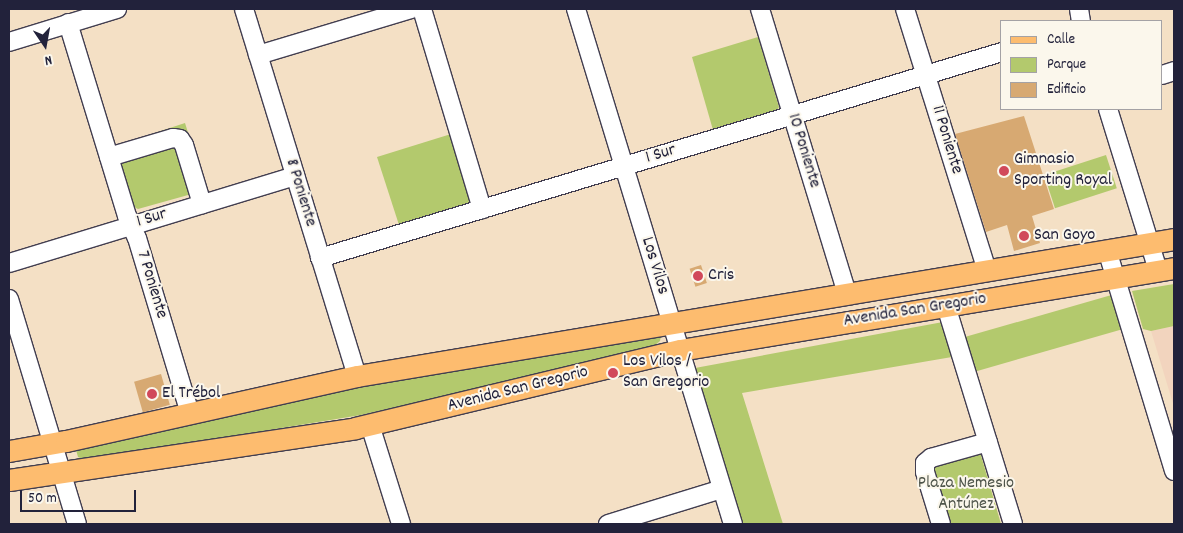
<!DOCTYPE html>
<meta charset="utf-8">
<style>
body{margin:0}
#map{position:relative;width:1183px;height:533px;overflow:hidden;background:#f4e0c5;font-family:Dekko,sans-serif}
div>[style]{position:absolute}
.built>*{inset:0;background:#f2d4be}
.green>*{inset:0;background:#b3c96d;transform-origin:0 0}
.building>*{inset:0;background:#d7a972;transform-origin:0 0}
.roads{filter:drop-shadow(1px 0 #423e50) drop-shadow(-1px 0 #423e50) drop-shadow(0 1px #423e50) drop-shadow(0 -1px #423e50)}
.minor>*{height:18px;margin:-9px;padding:0 9px;transform-origin:9px;border-radius:9px;background:#fff}
.major>*{height:21px;margin:-10.5px;padding:0 10.5px;transform-origin:10.5px;border-radius:10.5px;background:#fdbc6f}
.dots>*{width:14px;height:14px;translate:-50% -50%;box-sizing:border-box;border:2px solid #fbf7ec;border-radius:50%}
span{translate:-50% -50%;white-space:nowrap;text-align:center;line-height:1.15;-webkit-text-stroke:4px #fbf7ec;paint-order:stroke}
.street-label{font-size:18px;color:#22223b}
.poi-label{font-size:18px;color:#22223b}
.left{translate:0 -50%;text-align:left}
.park-label{font-size:18px;color:#4e544a}
.frame{position:absolute;inset:0;border:10px solid #22223b;pointer-events:none}
.legend{position:absolute;left:1000px;top:20px;width:162px;height:90px;box-sizing:border-box;background:#fbf7ec;border:1px solid #a4a2a5;margin:0;padding:6px 9px;list-style:none;font-size:15px;color:#22223b}
.legend li{display:flex;align-items:center;gap:10px;height:25px}
.legend b{width:25px;border:1px solid #a4a2a5}
.north{position:absolute;left:20px;top:20px;width:50px;height:50px;-webkit-text-stroke:4px #fbf7ec;paint-order:stroke;rotate:168deg;font-size:14px;font-weight:700;line-height:20px;text-align:center;color:#22223b}
.north::after{content:'';display:block;margin:auto;width:18px;height:22px;background:#22223b;clip-path:polygon(50% 0,100% 100%,50% 72%,0 100%)}
.scale{position:absolute;left:20px;top:490px;width:116px;height:22px;box-sizing:border-box;border:2px solid #22223b;border-top:0;padding-left:6px;font-size:15px;line-height:18px;white-space:nowrap;color:#22223b;-webkit-text-stroke:4px #fbf7ec;paint-order:stroke}
</style>
<div id="map">
<div class="built">
<i style="clip-path:polygon(1174px 326px,1174px 407px,1151px 331px)"></i>
</div>
<div class="green">
<i style="clip-path:polygon(758px 37px,779px 107px,776px 112px,713px 130px,692px 57px)"></i>
<i style="clip-path:polygon(185px 123px,206px 190px,138px 209px,134px 207px,115px 146px)"></i>
<i style="clip-path:polygon(451px 134px,471px 197px,468px 203px,399px 225px,377px 157px)"></i>
<i style="left:1106px;top:155px;width:35px;height:65px;rotate:72deg"></i>
<i style="clip-path:polygon(1174px 284px,1174px 326px,1151px 331px,1143px 329px,1132px 291px)"></i>
<i style="left:1115px;top:294px;width:36px;height:159px;rotate:74deg"></i>
<i style="clip-path:polygon(943px 322px,952px 357px,742px 393px,783px 524px,743px 524px,695px 368px)"></i>
<i style="clip-path:polygon(661px 336px,660px 341px,654px 346px,630px 353px,361px 415px,85px 460px,78px 457px,76px 450px,364px 382px)"></i>
<i style="clip-path:polygon(980px 452px,1001px 524px,948px 524px,931px 466px)"></i>
</div>
<div class="building">
<i style="clip-path:polygon(1024px 116px,1054px 209px,1032px 216px,1040px 243px,1014px 251px,1007px 225px,986px 232px,955px 134px)"></i>
<i style="left:701px;top:265px;width:19px;height:12px;rotate:72deg"></i>
<i style="left:161px;top:374px;width:32px;height:28px;rotate:74deg"></i>
</div>
<div class="roads">
<div class="minor">
<i style="left:244px;top:9px;width:384px;rotate:72.9deg"></i>
<i style="left:422px;top:9px;width:209px;rotate:73.3deg"></i>
<i style="left:576px;top:9px;width:538px;rotate:73.05deg"></i>
<i style="left:760px;top:9px;width:298px;rotate:73deg"></i>
<i style="left:905px;top:9px;width:275px;rotate:72.6deg"></i>
<i style="left:1079px;top:9px;width:12px;rotate:81deg"></i>
<i style="left:68px;top:23px;width:202px;rotate:73deg"></i>
<i style="left:127px;top:216px;width:24px;rotate:66deg"></i>
<i style="left:137px;top:238px;width:184px;rotate:73.2deg"></i>
<i style="left:9px;top:42px;width:113px;rotate:-17deg"></i>
<i style="left:258px;top:55px;width:160px;rotate:-16.7deg"></i>
<i style="left:1162px;top:75px;width:13px;rotate:-18deg"></i>
<i style="left:1108px;top:109px;width:170px;rotate:72.8deg"></i>
<i style="left:109px;top:157px;width:67px;rotate:-16.5deg"></i>
<i style="left:173px;top:138px;width:7px;rotate:8deg"></i>
<i style="left:180px;top:139px;width:7px;rotate:56deg"></i>
<i style="left:184px;top:145px;width:62px;rotate:73deg"></i>
<i style="left:1107px;top:250px;width:231px;rotate:73.1deg"></i>
<i style="left:320px;top:258px;width:712px;rotate:-16.81deg"></i>
<i style="left:9px;top:263px;width:299px;rotate:-16.9deg"></i>
<i style="left:9px;top:299px;width:235px;rotate:73.2deg"></i>
<i style="left:946px;top:306px;width:228px;rotate:72.9deg"></i>
<i style="left:370px;top:425px;width:104px;rotate:72.6deg"></i>
<i style="left:608px;top:524px;width:119px;rotate:-17.1deg"></i>
<i style="left:941px;top:524px;width:54px;rotate:-107.1deg"></i>
<i style="left:925px;top:472px;width:9px;rotate:-90deg"></i>
<i style="left:925px;top:463px;width:8px;rotate:-40deg"></i>
<i style="left:931px;top:458px;width:59px;rotate:-15.7deg"></i>
</div>
<div class="major">
<i style="left:9px;top:451px;width:58px;rotate:-10deg"></i>
<i style="left:66px;top:441px;width:298px;rotate:-12.6deg"></i>
<i style="left:357px;top:376px;width:828px;rotate:-9.52deg"></i>
<i style="left:9px;top:480px;width:350px;rotate:-8.5deg"></i>
<i style="left:355px;top:428px;width:334px;rotate:-13.5deg"></i>
<i style="left:680px;top:350px;width:501px;rotate:-9.42deg"></i>
</div>
</div>
<div class="dots">
<i style="left:1004px;top:171px;background:#d1495b"></i>
<i style="left:1024px;top:236px;background:#d1495b"></i>
<i style="left:698px;top:276px;background:#d1495b"></i>
<i style="left:613px;top:373px;background:#d1495b"></i>
<i style="left:152px;top:394px;background:#d1495b"></i>
</div>
<div class="street-label">
<span style="left:946px;top:140px;rotate:73deg">11 Poniente</span>
<span style="left:803px;top:151px;rotate:73deg">10 Poniente</span>
<span style="left:661px;top:155px;rotate:-17deg">1 Sur</span>
<span style="left:300px;top:193px;rotate:73deg">8 Poniente</span>
<span style="left:152px;top:219px;rotate:-17deg">1 Sur</span>
<span style="left:654px;top:266px;rotate:73deg">Los Vilos</span>
<span style="left:151px;top:285px;rotate:73deg">7 Poniente</span>
<span style="left:915px;top:311px;rotate:-9deg">Avenida San Gregorio</span>
<span style="left:518px;top:390px;rotate:-14deg">Avenida San Gregorio</span>
</div>
<div class="poi-label">
<span class="left" style="left:1014px;top:171px">Gimnasio<br>Sporting Royal</span>
<span class="left" style="left:1034px;top:236px">San Goyo</span>
<span class="left" style="left:708px;top:276px">Cris</span>
<span class="left" style="left:623px;top:373px">Los Vilos /<br>San Gregorio</span>
<span class="left" style="left:162px;top:394px">El Trébol</span>
</div>
<div class="park-label">
<span style="left:966px;top:495px">Plaza Nemesio<br>Antúnez</span>
</div>
<div class="frame"></div>
<ul class="legend">
<li><b style="height:6px;background:#fdbc6f"></b>Calle</li>
<li><b style="height:14px;background:#b3c96d"></b>Parque</li>
<li><b style="height:14px;background:#d7a972"></b>Edificio</li>
</ul>
<div class="north">N</div>
<div class="scale">50 m</div>
</div>
